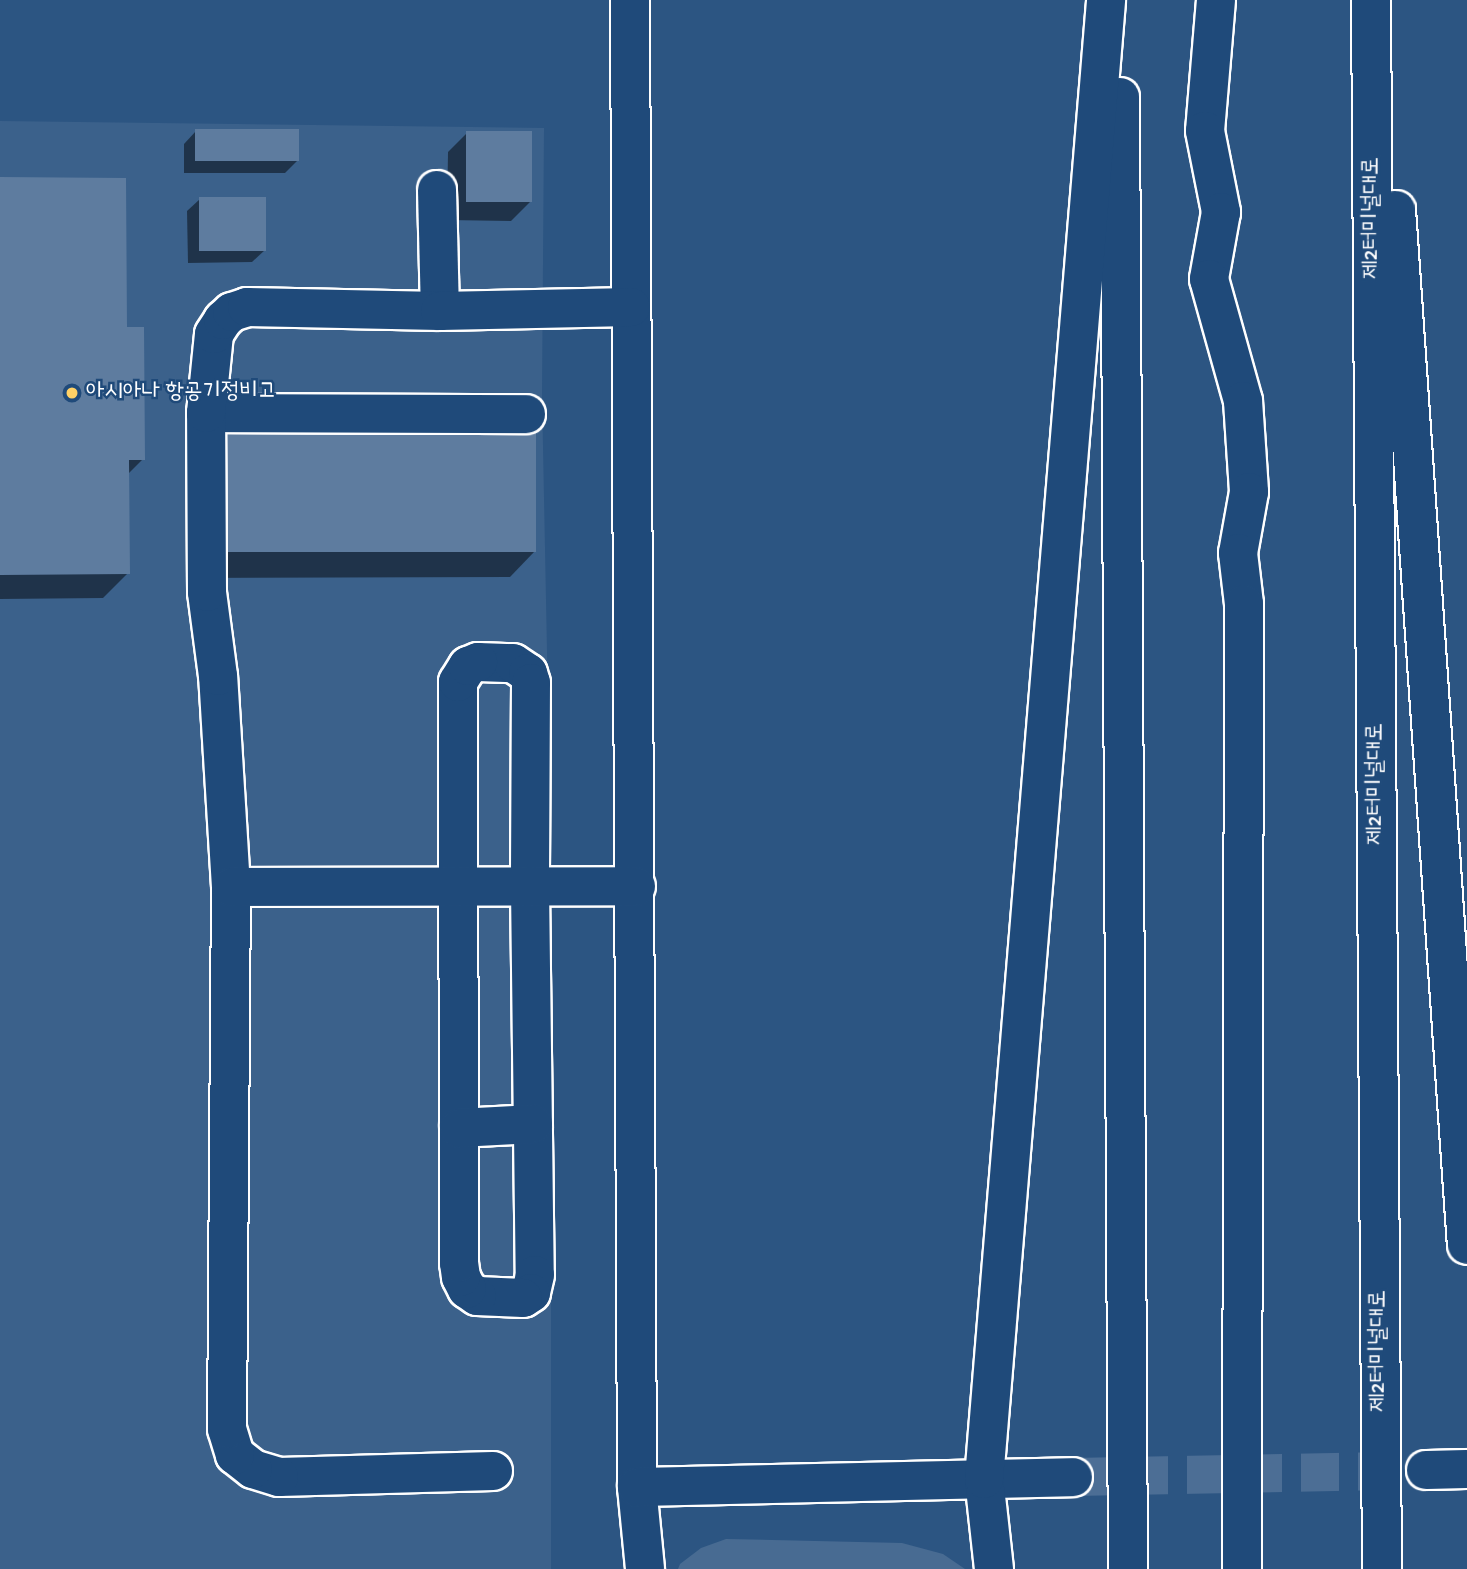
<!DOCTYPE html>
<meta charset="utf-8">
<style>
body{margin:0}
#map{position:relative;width:1467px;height:1569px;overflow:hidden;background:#2c5582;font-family:"Gochi Hand","Poor Story",sans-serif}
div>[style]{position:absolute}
.built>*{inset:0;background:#3b618b}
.green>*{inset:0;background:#486b92}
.shadow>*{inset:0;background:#0007}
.building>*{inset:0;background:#5e7c9f;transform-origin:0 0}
.minor-tunnel>*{height:38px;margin-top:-19px;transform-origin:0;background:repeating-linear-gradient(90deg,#4c6e95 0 38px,transparent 0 57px)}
.roads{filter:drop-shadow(2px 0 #fff) drop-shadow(-2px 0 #fff) drop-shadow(0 2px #fff) drop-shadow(0 -2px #fff)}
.minor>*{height:38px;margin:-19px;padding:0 19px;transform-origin:19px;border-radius:19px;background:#1f4a7a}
.highway>*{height:38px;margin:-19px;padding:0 19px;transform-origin:19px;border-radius:19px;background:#1f4a7a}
.dots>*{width:19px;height:19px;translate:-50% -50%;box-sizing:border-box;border:4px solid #1f4a7a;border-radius:50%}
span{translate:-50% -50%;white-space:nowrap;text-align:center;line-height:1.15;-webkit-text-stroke:5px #1f4a7a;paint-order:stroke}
.street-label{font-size:23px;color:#fff}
.poi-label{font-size:23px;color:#fff}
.left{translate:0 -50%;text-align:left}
</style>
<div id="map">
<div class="built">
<i style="clip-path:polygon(0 121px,544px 128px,542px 395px,551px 856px,551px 1569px,0 1569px)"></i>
</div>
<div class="green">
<i style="clip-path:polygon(726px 1539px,902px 1543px,943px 1554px,965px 1569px,678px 1569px,680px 1564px,701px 1548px)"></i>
</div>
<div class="shadow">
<i style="clip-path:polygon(196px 131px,298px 160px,285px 173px,184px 173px,184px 144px)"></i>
<i style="clip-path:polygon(467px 133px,530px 202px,511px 221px,447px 220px,448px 152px)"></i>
<i style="clip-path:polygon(0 179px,126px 329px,143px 459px,127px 475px,128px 573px,103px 598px,0 599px)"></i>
<i style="clip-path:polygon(200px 199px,265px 250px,252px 262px,188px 263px,187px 211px)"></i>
<i style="clip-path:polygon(210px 431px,535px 551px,510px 577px,186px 578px,185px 457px)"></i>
</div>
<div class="building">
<i style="left:195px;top:129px;width:104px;height:32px"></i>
<i style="left:466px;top:131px;width:66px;height:71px"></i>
<i style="clip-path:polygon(0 177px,126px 178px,127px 327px,144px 327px,145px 460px,129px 460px,130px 574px,0 575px)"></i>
<i style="left:199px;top:197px;width:67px;height:54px"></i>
<i style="left:536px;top:428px;width:124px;height:326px;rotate:90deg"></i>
</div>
<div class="minor-tunnel">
<i style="left:1073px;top:1477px;width:353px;rotate:-1.1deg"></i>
</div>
<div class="roads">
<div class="minor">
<i style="left:630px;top:0;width:1487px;rotate:89.73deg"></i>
<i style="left:637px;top:1487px;width:82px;rotate:84.4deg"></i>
<i style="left:1216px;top:0;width:131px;rotate:94.8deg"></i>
<i style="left:1205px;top:131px;width:83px;rotate:78.8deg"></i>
<i style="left:1221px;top:212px;width:68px;rotate:100.2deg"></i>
<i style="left:1209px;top:279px;width:127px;rotate:74.4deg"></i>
<i style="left:1243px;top:401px;width:91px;rotate:86.2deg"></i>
<i style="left:1249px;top:492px;width:62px;rotate:100.2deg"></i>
<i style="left:1238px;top:553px;width:51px;rotate:83.3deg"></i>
<i style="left:1244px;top:604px;width:965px;rotate:90.12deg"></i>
<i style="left:437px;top:190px;width:121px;rotate:88.6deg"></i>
<i style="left:206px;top:413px;width:320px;rotate:0.2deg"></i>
<i style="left:478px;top:662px;width:35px;rotate:2deg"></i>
<i style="left:513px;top:663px;width:18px;rotate:34deg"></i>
<i style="left:528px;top:673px;width:10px;rotate:73deg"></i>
<i style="left:531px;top:683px;width:204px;rotate:90.3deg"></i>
<i style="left:530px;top:887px;width:388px;rotate:89.3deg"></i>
<i style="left:535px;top:1275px;width:18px;rotate:103deg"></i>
<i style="left:531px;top:1293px;width:9px;rotate:148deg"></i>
<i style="left:523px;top:1298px;width:46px;rotate:-177.5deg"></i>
<i style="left:477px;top:1296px;width:12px;rotate:-145deg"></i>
<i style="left:467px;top:1289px;width:13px;rotate:-117deg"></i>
<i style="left:461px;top:1277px;width:14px;rotate:-98deg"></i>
<i style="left:459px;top:1263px;width:581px;rotate:-90.1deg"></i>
<i style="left:458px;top:682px;width:19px;rotate:-58deg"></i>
<i style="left:468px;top:666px;width:11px;rotate:-22deg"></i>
<i style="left:231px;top:887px;width:211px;rotate:-93.5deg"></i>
<i style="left:218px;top:676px;width:85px;rotate:-97.5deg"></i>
<i style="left:207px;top:592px;width:179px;rotate:-90.3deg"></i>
<i style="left:206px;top:413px;width:79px;rotate:-84.2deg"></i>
<i style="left:214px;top:334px;width:17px;rotate:-57deg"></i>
<i style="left:223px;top:320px;width:12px;rotate:-42deg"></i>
<i style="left:232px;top:312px;width:16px;rotate:-18deg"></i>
<i style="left:247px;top:307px;width:193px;rotate:1.2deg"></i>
<i style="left:440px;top:311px;width:191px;rotate:-1.2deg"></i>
<i style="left:459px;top:1128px;width:74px;rotate:-3.1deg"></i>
<i style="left:1426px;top:1470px;width:41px;rotate:-1.4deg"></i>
<i style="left:493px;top:1471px;width:214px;rotate:178.4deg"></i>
<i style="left:279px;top:1477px;width:27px;rotate:-163deg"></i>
<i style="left:253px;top:1469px;width:23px;rotate:-142deg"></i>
<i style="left:235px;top:1455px;width:27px;rotate:-107deg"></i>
<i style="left:227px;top:1429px;width:542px;rotate:-89.58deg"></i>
<i style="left:231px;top:887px;width:405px;rotate:-0.1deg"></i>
<i style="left:637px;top:1487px;width:436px;rotate:-1.3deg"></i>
</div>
<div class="highway">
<i style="left:1371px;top:0;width:1569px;rotate:89.6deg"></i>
<i style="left:1120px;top:97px;width:1472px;rotate:89.69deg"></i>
<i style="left:1396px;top:210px;width:1037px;rotate:86.08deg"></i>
<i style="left:994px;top:1569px;width:91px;rotate:-96.3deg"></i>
<i style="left:984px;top:1479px;width:1484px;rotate:-85.28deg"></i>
</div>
</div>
<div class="dots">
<i style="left:72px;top:393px;background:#ffd166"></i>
</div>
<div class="street-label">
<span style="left:1373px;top:218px;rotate:-90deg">제2터미널대로</span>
<span style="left:1377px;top:784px;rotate:-90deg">제2터미널대로</span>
<span style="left:1380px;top:1351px;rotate:-90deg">제2터미널대로</span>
</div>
<div class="poi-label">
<span class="left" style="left:86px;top:393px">아시아나 항공기정비고</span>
</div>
</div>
